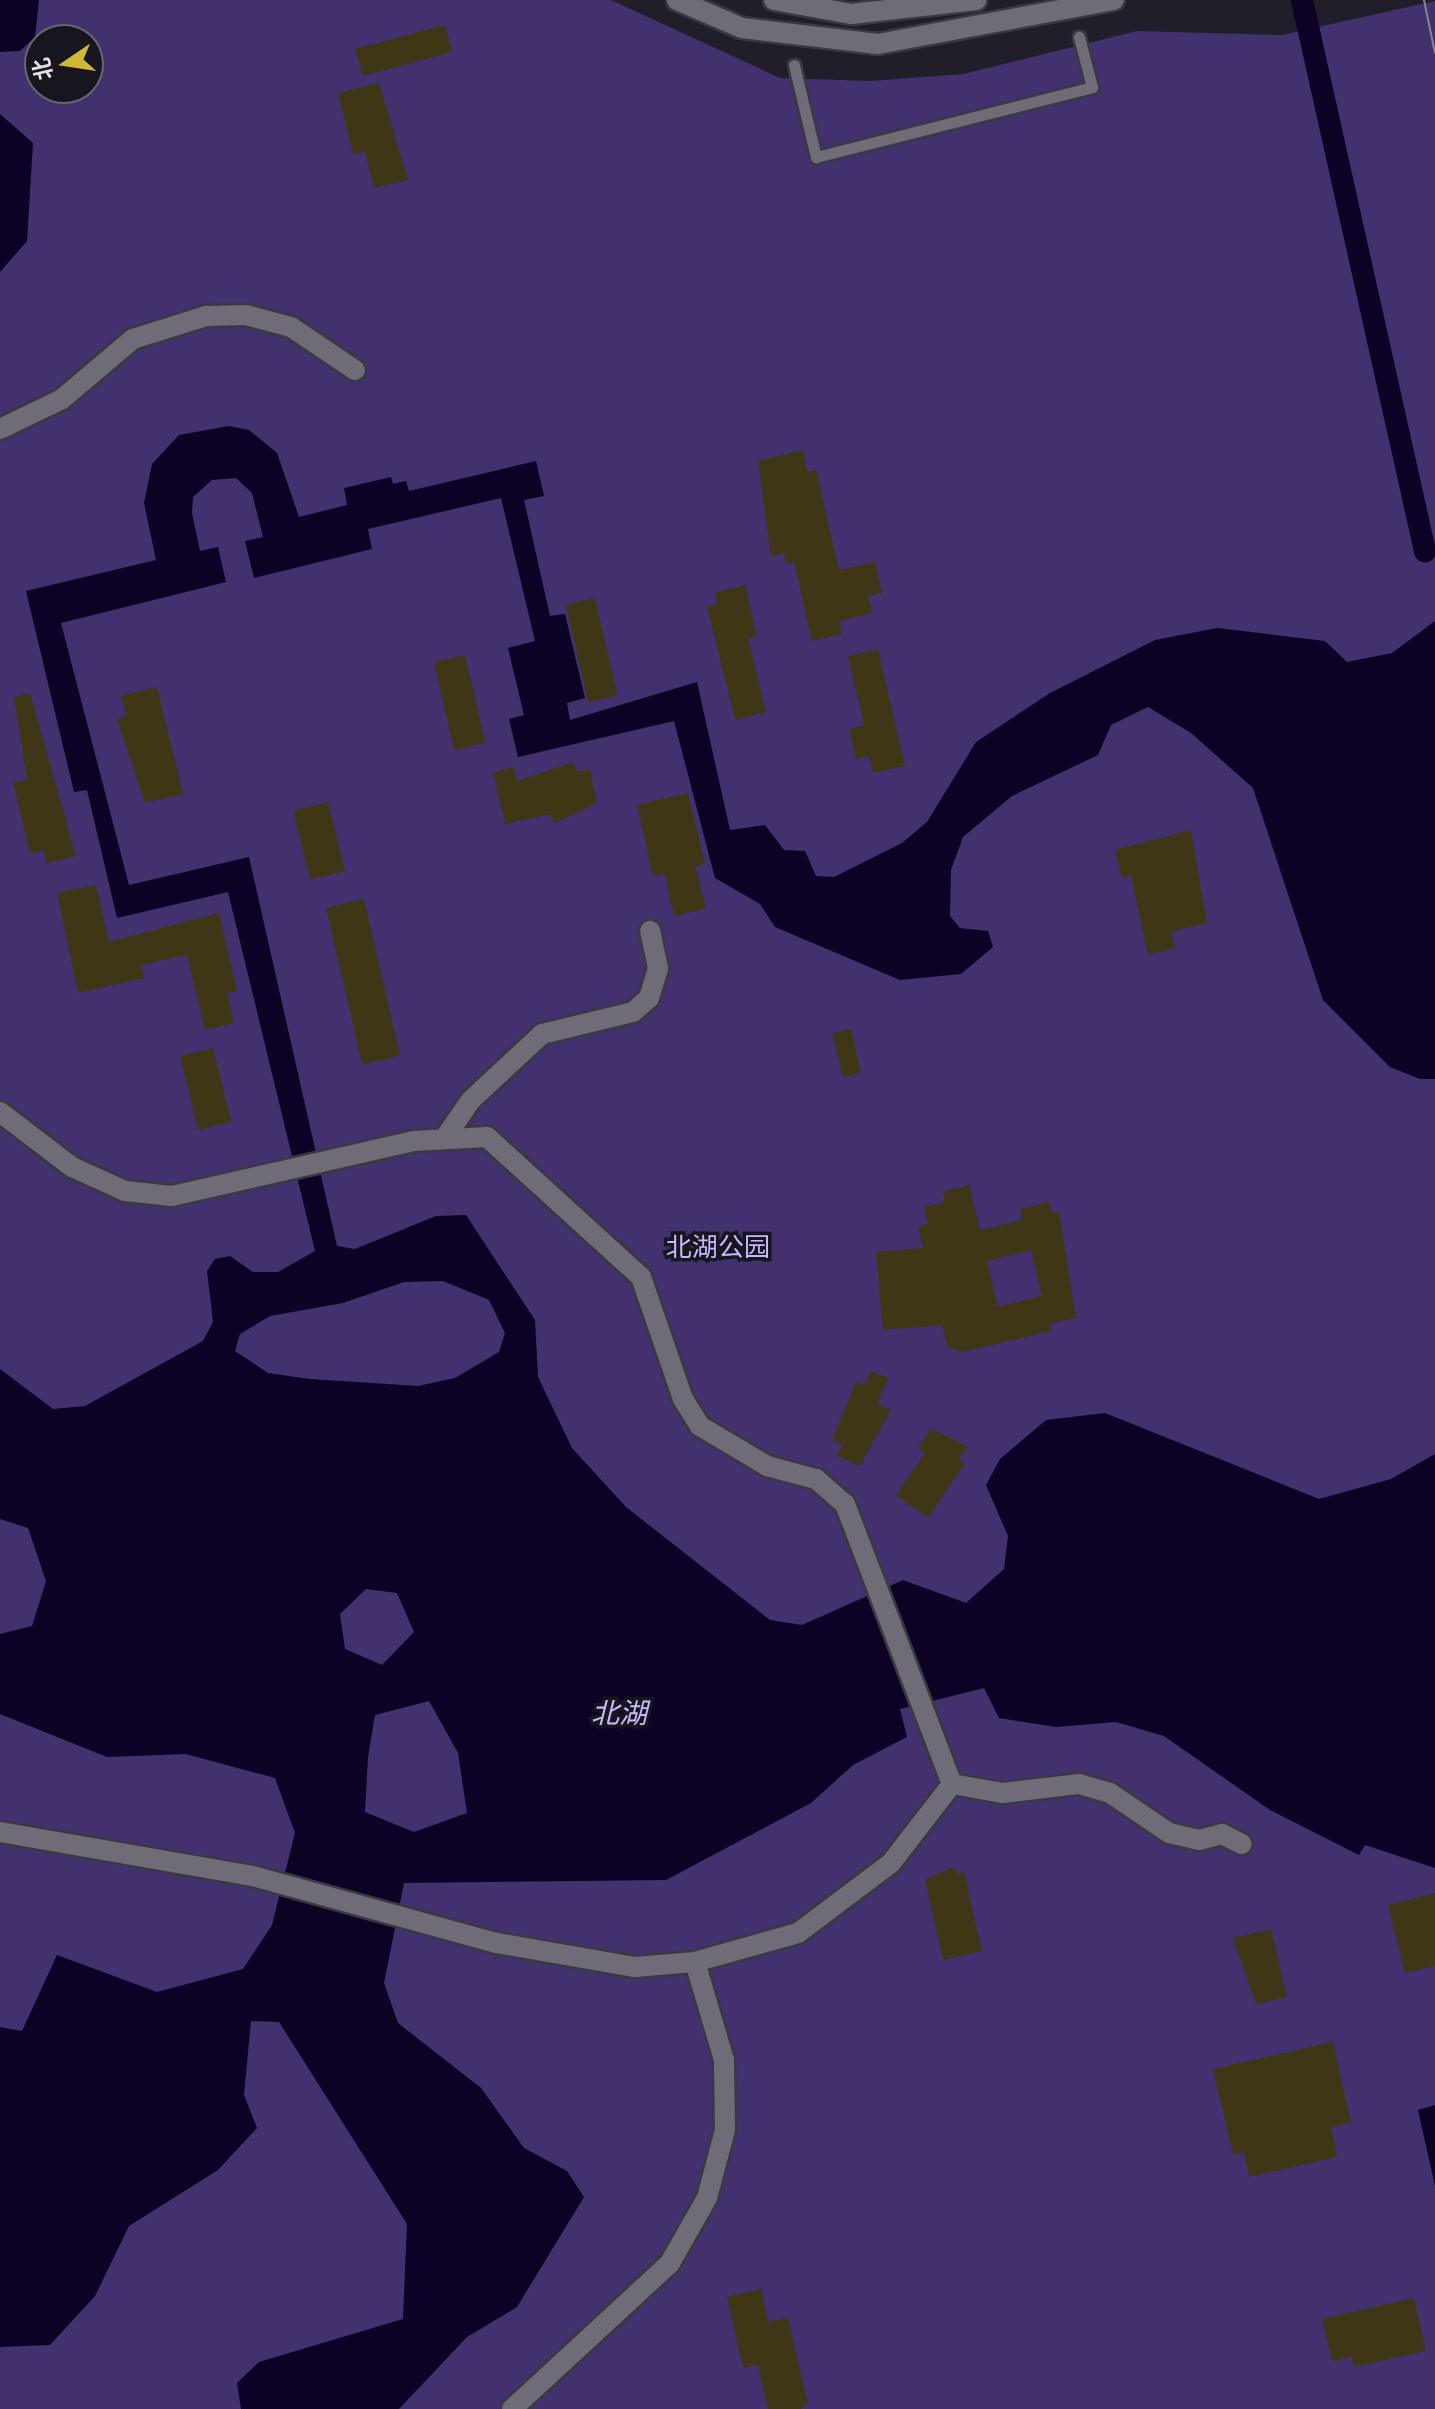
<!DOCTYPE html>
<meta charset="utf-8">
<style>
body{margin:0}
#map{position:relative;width:1435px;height:2409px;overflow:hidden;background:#201e28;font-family:"Space Grotesk","Noto Sans SC",sans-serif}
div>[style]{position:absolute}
.green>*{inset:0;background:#42316e}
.water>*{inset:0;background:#0d0125}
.canal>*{height:22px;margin:-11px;padding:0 11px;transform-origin:11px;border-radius:11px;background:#0d0125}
.building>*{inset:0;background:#3d3716;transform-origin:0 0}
.roads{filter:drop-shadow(2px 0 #3a3840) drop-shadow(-2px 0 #3a3840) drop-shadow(0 2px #3a3840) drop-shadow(0 -2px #3a3840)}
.service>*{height:11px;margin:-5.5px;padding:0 5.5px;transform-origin:5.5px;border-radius:5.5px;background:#6f6c78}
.minor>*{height:20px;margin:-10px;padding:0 10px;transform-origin:10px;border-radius:10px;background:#6f6c78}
.secondary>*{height:20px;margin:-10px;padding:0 10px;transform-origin:10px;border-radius:10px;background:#6f6c78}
.tram>*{height:2px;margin:-1px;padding:0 1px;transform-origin:1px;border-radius:1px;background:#87868e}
span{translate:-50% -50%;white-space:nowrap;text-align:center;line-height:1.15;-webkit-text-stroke:7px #17151e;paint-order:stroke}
.park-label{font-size:26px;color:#c6b8fb}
.water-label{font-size:28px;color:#c7b9fb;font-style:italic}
.north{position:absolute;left:24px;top:24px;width:80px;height:80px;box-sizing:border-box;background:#17151e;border:2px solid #68676f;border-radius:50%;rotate:257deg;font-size:22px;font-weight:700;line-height:32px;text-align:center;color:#e2e1e8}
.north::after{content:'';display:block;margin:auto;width:28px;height:36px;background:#d0b837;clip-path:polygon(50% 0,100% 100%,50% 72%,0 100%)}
</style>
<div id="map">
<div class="green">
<i style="clip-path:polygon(evenodd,0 0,611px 0,780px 78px,871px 81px,963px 74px,1137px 31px,1282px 35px,1435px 1px,1435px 2409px,0 2409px,0 0,40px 40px,88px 40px,88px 88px,40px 88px,40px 40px)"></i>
</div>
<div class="water">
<i style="clip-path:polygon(0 0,39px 0,35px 37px,20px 51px,0 52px)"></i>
<i style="clip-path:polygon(0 114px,33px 143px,27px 241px,0 272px)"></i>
<i style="clip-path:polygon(evenodd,229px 426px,249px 430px,277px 453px,299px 517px,347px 505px,344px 488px,391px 477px,393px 484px,406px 481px,409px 491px,536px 461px,544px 496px,524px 500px,550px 616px,565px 614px,585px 698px,567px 703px,570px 720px,697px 682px,730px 830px,765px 825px,784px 850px,805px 851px,816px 876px,834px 877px,902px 843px,927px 822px,976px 742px,1050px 693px,1155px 640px,1217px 628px,1325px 641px,1347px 662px,1392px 653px,1435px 621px,1435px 1079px,1420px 1079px,1390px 1067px,1323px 1000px,1253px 788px,1191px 733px,1148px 707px,1111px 725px,1098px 755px,1012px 796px,963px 837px,951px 870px,950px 916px,960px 928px,988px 931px,993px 947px,961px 974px,900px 980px,775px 927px,760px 904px,715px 878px,674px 721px,518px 757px,509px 719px,524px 715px,508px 648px,535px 641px,501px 498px,368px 529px,372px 549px,254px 578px,245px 541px,263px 537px,252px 493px,236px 478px,212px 480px,193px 497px,192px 513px,200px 551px,218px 547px,226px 582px,61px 623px,129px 885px,249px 857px,337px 1246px,355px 1249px,436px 1216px,466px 1215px,535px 1320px,538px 1377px,572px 1448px,626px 1507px,770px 1620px,802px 1625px,903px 1580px,966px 1603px,1004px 1569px,1008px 1536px,986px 1485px,1000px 1459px,1046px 1420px,1105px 1413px,1319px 1499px,1391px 1479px,1435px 1454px,1435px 1868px,1365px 1845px,1359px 1855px,1270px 1810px,1164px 1736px,1116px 1722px,1056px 1727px,999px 1718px,984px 1688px,900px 1709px,907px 1737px,853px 1765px,811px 1803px,666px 1880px,404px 1883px,384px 1983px,398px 2023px,481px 2088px,524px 2148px,567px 2171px,584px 2197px,517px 2307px,467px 2337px,399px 2409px,241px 2409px,237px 2383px,259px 2362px,403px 2319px,407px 2224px,279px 2022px,251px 2021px,244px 2095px,257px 2128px,218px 2170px,129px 2226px,95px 2296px,50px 2345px,0 2347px,0 2027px,22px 2031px,57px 1955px,157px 1992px,243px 1969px,272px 1925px,295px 1833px,275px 1778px,186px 1754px,107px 1757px,0 1714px,0 1634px,32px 1626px,46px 1581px,28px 1528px,0 1519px,0 1369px,53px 1409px,85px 1406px,203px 1341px,213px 1322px,207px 1271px,215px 1259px,230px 1256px,253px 1272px,278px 1272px,315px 1251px,228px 892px,117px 918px,87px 790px,74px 792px,26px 591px,156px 560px,144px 503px,152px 464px,179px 435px,229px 426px,443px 1281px,489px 1300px,505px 1333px,499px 1352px,455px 1378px,418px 1386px,310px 1379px,268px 1373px,235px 1351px,240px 1334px,270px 1316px,343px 1303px,404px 1282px,443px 1281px,229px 426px,366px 1589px,397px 1593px,414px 1632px,382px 1665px,345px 1649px,340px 1614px,366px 1589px,229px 426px,429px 1701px,458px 1753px,467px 1813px,414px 1832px,365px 1812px,368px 1757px,375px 1715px,429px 1701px)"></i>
<i style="clip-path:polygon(1435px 2105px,1435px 2186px,1418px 2110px)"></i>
</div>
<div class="canal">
<i style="left:1302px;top:0;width:565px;rotate:77.42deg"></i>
</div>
<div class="building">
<i style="left:445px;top:25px;width:28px;height:93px;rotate:75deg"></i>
<i style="clip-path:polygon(379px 83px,408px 180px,374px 188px,365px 152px,353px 154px,338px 93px)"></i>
<i style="clip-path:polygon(803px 450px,807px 472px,816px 470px,839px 570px,875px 562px,882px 593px,868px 596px,872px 613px,839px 621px,842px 634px,812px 641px,794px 562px,786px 564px,784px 553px,771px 556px,758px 461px)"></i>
<i style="clip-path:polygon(745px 585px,757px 636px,748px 638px,766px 712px,735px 720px,707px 607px,718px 604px,715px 593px)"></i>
<i style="left:595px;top:598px;width:100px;height:30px;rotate:77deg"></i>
<i style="clip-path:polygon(878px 649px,905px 766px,873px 773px,869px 756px,856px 759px,849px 729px,864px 725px,848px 656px)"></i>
<i style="left:465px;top:655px;width:90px;height:32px;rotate:77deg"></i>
<i style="clip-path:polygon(157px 687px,183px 794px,145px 803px,117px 719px,127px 716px,121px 696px)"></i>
<i style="clip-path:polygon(30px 693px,76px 856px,47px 863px,44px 850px,30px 854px,13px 783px,27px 780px,14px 697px)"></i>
<i style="clip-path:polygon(574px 762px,576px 772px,590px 769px,597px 803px,554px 824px,551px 814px,505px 824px,493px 772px,514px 767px,517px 781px)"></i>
<i style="clip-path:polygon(688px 793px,705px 864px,695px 866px,706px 909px,674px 916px,665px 874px,653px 876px,637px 805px)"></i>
<i style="left:328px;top:802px;width:71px;height:36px;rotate:76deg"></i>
<i style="clip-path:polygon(1191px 830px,1207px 923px,1171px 932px,1175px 948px,1148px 955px,1131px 875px,1122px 878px,1115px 850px)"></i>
<i style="clip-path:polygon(96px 885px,109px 942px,219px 913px,237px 991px,227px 993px,234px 1023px,205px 1030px,187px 955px,141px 965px,144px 978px,78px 993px,57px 893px)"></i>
<i style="left:364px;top:899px;width:161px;height:39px;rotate:77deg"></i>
<i style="left:851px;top:1029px;width:45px;height:19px;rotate:77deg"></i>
<i style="left:213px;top:1048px;width:76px;height:34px;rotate:76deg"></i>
<i style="clip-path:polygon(evenodd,969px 1185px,980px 1230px,1022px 1220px,1020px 1209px,1049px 1202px,1052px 1213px,1059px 1212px,1076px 1318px,1049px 1324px,1051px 1331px,963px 1352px,948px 1348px,942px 1325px,883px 1330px,876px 1252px,923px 1248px,918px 1227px,928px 1224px,924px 1207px,945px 1202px,943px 1192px,969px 1185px,1031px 1250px,1042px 1296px,998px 1307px,987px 1261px,1031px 1250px)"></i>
<i style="clip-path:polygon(871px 1371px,888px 1378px,877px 1404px,891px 1410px,860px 1466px,837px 1456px,842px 1444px,832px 1440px,856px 1382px,865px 1385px)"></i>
<i style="clip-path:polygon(931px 1429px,968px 1447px,959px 1459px,964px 1465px,928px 1518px,896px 1495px,925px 1453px,918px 1447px)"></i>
<i style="clip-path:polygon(954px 1866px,956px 1874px,964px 1872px,982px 1951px,943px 1960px,925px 1880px)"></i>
<i style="clip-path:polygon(1435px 1893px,1435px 1966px,1405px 1973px,1388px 1905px)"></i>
<i style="clip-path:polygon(1271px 1929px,1287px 1997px,1256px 2004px,1233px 1938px)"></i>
<i style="clip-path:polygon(1333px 2042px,1351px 2122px,1331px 2127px,1337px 2157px,1249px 2177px,1244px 2152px,1233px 2155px,1213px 2069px)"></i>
<i style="clip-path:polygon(761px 2289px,768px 2322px,788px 2318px,808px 2404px,801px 2409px,768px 2409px,758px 2365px,743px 2368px,727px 2297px)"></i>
<i style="clip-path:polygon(1414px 2298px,1426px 2351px,1354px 2367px,1352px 2357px,1332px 2361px,1322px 2319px)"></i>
</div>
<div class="roads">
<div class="service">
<i style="left:794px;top:65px;width:95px;rotate:76.6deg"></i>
<i style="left:816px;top:157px;width:285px;rotate:-14.2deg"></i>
<i style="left:1092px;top:87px;width:52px;rotate:-104.6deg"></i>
</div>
<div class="minor">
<i style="left:0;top:429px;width:69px;rotate:-25.8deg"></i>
<i style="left:62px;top:399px;width:93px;rotate:-40.2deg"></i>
<i style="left:133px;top:339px;width:77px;rotate:-17.5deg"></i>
<i style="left:206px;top:316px;width:40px;rotate:-1.4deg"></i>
<i style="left:246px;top:315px;width:47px;rotate:14.9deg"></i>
<i style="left:291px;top:327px;width:77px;rotate:33.9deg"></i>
<i style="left:0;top:1112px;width:91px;rotate:37.4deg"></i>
<i style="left:72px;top:1167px;width:58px;rotate:24.4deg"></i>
<i style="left:125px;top:1191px;width:47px;rotate:6.1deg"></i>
<i style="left:172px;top:1196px;width:248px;rotate:-12.8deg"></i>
<i style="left:414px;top:1141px;width:73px;rotate:-3.1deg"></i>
<i style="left:487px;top:1137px;width:208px;rotate:42.3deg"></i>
<i style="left:641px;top:1277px;width:129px;rotate:71deg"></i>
<i style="left:683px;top:1399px;width:32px;rotate:58deg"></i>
<i style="left:700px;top:1426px;width:78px;rotate:30.8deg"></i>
<i style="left:767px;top:1466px;width:51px;rotate:14.9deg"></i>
<i style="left:816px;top:1479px;width:38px;rotate:41deg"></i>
<i style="left:845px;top:1504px;width:300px;rotate:69.1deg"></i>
<i style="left:952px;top:1784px;width:100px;rotate:127.7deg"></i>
<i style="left:891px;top:1863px;width:116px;rotate:143deg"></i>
<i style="left:798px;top:1933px;width:107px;rotate:164.3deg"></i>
<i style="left:695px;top:1962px;width:61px;rotate:175.3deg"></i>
<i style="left:634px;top:1967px;width:140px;rotate:-170.1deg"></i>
<i style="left:496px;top:1943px;width:253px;rotate:-164.6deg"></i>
<i style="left:252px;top:1876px;width:256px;rotate:-170.1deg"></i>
<i style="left:444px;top:1139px;width:47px;rotate:-55.3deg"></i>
<i style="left:471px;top:1100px;width:97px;rotate:-42.9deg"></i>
<i style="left:542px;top:1034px;width:94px;rotate:-13.6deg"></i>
<i style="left:633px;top:1012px;width:21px;rotate:-41deg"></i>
<i style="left:649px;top:998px;width:31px;rotate:-73deg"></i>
<i style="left:658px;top:968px;width:38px;rotate:-102deg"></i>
<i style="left:952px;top:1784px;width:52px;rotate:10deg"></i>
<i style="left:1003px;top:1793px;width:77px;rotate:-6.8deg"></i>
<i style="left:1079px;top:1784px;width:32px;rotate:16deg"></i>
<i style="left:1110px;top:1793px;width:71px;rotate:34.1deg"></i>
<i style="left:1169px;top:1833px;width:31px;rotate:13deg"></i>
<i style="left:1199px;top:1840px;width:24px;rotate:-15deg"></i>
<i style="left:1222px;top:1834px;width:22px;rotate:27deg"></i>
<i style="left:512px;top:2409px;width:215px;rotate:-42.7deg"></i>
<i style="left:670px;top:2263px;width:75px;rotate:-60.4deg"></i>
<i style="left:707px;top:2198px;width:70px;rotate:-75.2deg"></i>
<i style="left:725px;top:2130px;width:70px;rotate:-90.8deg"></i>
<i style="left:724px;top:2060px;width:102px;rotate:-106.5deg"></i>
</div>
<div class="secondary">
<i style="left:677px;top:0;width:71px;rotate:23.3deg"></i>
<i style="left:742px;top:28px;width:137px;rotate:6.7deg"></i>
<i style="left:878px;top:44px;width:240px;rotate:-10.6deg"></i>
<i style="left:774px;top:0;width:78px;rotate:10.3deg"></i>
<i style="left:851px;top:14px;width:126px;rotate:-6.4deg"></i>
</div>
</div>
<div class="tram">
<i style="left:1424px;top:0;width:54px;rotate:78.3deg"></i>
</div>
<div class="park-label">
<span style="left:718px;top:1248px">北湖公园</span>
</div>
<div class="water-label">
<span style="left:619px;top:1713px">北湖</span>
</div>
<div class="north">北</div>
</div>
